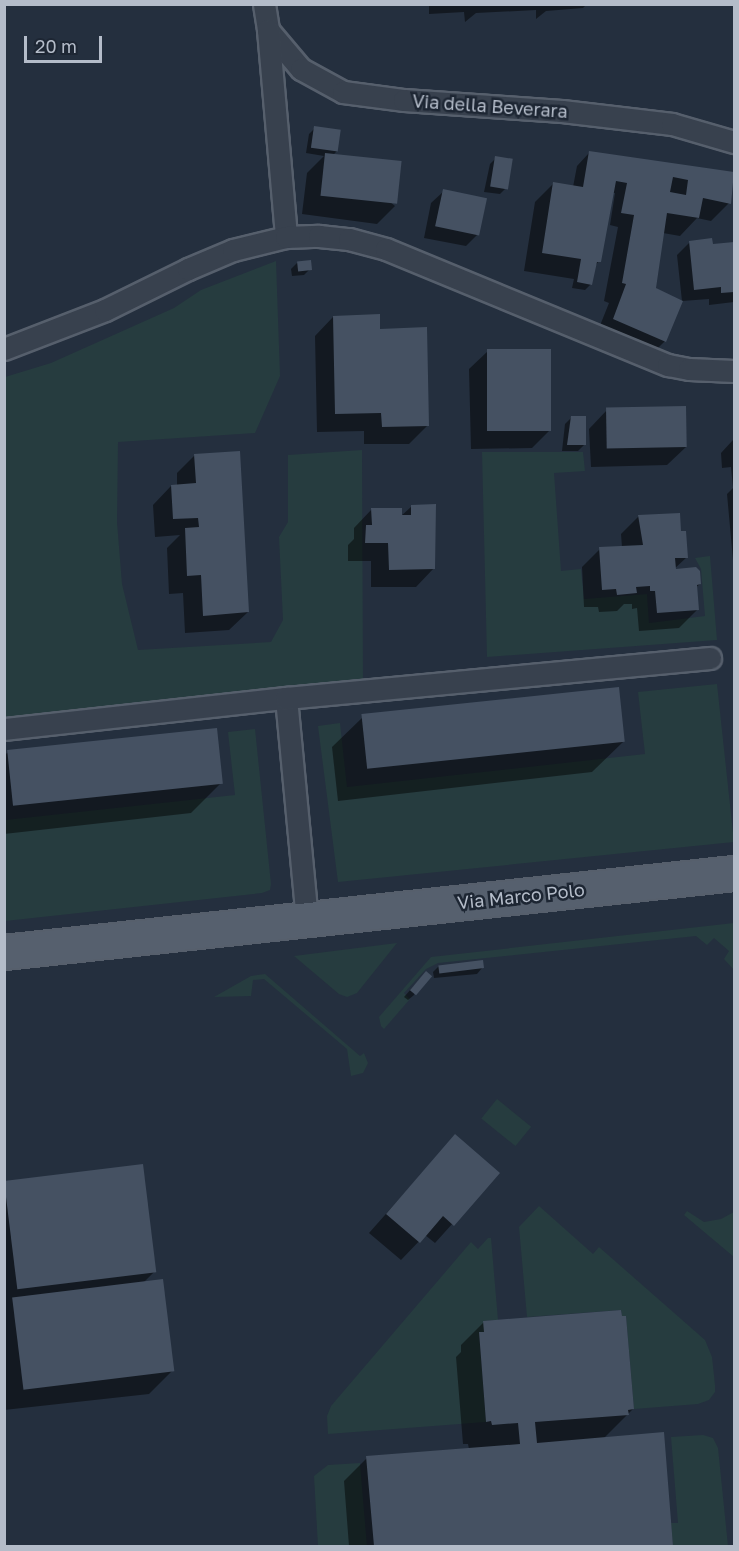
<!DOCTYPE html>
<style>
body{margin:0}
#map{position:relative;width:739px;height:1551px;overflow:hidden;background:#242f3e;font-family:"Golos Text",sans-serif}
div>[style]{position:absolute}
.green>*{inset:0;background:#263c3f;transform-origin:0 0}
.shadow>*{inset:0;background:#0007}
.building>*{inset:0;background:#455162;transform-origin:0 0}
.roads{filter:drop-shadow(2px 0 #565f6c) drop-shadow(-2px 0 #565f6c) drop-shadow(0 2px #565f6c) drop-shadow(0 -2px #565f6c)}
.minor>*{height:21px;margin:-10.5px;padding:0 10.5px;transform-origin:10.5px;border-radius:10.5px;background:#38414e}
.primary>*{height:33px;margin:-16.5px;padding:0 16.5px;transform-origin:16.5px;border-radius:16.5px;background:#56606e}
span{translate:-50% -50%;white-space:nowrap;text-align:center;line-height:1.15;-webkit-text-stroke:5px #1d2633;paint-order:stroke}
.street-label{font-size:18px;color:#b4bcc9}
.frame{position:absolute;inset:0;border:6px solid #b4bcc9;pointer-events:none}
.scale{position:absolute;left:24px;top:36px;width:78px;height:27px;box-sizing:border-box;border:3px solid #b4bcc9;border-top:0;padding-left:8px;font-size:18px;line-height:21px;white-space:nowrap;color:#b4bcc9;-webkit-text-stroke:4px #1d2633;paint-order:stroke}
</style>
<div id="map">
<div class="green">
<i style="clip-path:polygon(276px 261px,280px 376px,255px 433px,118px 442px,117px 522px,122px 584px,138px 650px,271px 642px,283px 620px,279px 537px,288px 522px,288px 455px,362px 450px,363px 683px,5px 718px,5px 377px,51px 363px,174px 308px,201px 290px)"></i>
<i style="clip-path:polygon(482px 452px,583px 452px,585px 471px,554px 473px,561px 571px,581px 569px,584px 599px,647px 594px,649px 623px,705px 616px,701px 569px,695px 558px,710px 556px,717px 640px,487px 657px)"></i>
<i style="clip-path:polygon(717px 684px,734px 842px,338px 882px,318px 726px,340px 723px,347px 787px,645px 754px,638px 692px)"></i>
<i style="clip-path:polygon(255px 729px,271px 884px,270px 890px,262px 893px,5px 921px,5px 820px,235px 795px,228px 732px)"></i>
<i style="clip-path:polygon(734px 923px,734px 970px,724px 959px,729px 951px,714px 938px,707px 945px,696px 936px,438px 963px,426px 969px,404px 993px,410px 999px,384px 1029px,381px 1026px,379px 1017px,431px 957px)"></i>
<i style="clip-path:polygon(397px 943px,357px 993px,347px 997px,339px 994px,294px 956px)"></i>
<i style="clip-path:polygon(265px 974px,360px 1056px,364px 1053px,368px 1063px,363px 1073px,351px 1076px,347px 1049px,264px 979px,253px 980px,251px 996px,214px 997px,251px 976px)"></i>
<i style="left:497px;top:1099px;width:44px;height:25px;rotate:39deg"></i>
<i style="clip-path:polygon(539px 1206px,593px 1254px,599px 1247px,705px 1340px,712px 1357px,715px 1385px,715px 1392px,709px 1400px,698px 1404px,634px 1409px,626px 1316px,622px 1316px,621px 1310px,527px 1317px,519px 1227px)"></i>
<i style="clip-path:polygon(687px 1211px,704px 1222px,721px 1219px,734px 1212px,734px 1257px,684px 1215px)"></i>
<i style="clip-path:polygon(488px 1238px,491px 1238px,498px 1320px,484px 1321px,484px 1332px,479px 1333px,486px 1422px,328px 1434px,327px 1416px,331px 1406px,471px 1242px,478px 1249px)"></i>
<i style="clip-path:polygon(703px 1435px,713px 1438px,718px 1448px,728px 1546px,673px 1546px,671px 1523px,678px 1523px,671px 1437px)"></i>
<i style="clip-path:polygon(360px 1463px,367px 1546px,318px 1546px,314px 1476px,328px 1465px)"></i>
</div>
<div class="shadow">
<i style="clip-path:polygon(429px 4px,587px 4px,583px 8px,546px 11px,536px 19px,536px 10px,476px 13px,465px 22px,464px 12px,429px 14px)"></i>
<i style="clip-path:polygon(315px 128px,337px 151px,333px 155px,395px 206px,377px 224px,302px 214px,307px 173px,324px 156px,306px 153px,309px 134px)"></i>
<i style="clip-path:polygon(589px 153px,734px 173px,729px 203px,711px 221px,697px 218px,680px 236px,663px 233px,655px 288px,681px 302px,665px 341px,646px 360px,595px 338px,609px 303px,604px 301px,618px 227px,610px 225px,615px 193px,613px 193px,599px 261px,595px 266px,591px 284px,585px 290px,572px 288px,574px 279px,524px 271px,535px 202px,553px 184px,573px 187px,577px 166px)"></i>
<i style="clip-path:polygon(496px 158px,506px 188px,500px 194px,484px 192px,490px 164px)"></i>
<i style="clip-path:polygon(444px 191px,478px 234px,466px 246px,424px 238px,431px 203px)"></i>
<i style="clip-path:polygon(690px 242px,712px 246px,734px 243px,734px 302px,709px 305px,709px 299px,682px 301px,677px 255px)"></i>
<i style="clip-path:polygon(297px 263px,310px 269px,304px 275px,292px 276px,291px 269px)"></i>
<i style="clip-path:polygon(333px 317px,379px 330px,428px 425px,409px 444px,364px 444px,364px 431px,317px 432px,315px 336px)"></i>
<i style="clip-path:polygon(488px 351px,550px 430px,532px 448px,471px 449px,469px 369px)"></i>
<i style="clip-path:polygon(607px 410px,686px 447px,667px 465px,591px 467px,589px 429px)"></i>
<i style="clip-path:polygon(571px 418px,584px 445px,578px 451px,562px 451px,565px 424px)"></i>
<i style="clip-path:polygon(733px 440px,734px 440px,734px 571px,727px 494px,733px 488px,731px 467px,722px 468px,721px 453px)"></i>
<i style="clip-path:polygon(195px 455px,248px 612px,229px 630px,185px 633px,183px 593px,169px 594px,167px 548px,180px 535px,155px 537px,153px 505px,171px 486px,177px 486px,177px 473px)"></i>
<i style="clip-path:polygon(412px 506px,434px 568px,416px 587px,371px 587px,371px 561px,348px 561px,348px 545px,354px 539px,354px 528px,372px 509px,400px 517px)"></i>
<i style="clip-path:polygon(639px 516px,679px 533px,687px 557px,673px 570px,700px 584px,695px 588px,697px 610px,679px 628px,639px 631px,637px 608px,632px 609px,632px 604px,624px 604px,617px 611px,599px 612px,598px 607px,584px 607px,582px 567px,600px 549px,622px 547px,621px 534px)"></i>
<i style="clip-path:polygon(363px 717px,623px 742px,592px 772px,338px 801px,332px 747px)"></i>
<i style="clip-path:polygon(7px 753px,221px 783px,191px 813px,4px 834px,4px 756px)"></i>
<i style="clip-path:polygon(439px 966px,482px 968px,477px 974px,434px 978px,433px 972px)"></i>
<i style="clip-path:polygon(420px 979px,414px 995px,408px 1000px,404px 997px)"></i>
<i style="clip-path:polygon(455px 1136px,498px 1173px,435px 1243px,425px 1235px,401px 1260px,369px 1233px)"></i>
<i style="clip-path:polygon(4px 1182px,154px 1272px,143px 1283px,172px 1371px,149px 1394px,4px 1410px)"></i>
<i style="clip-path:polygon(484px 1322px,633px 1409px,603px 1439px,662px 1434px,672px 1546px,349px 1546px,344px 1481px,367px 1458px,469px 1449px,468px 1444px,463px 1444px,456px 1357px,461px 1352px,461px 1345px)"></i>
</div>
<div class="building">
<i style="left:314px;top:126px;width:27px;height:22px;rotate:8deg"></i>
<i style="clip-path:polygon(evenodd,589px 151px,734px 172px,731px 204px,703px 198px,699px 218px,667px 213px,656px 288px,683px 301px,666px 342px,613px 319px,626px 284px,622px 283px,634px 215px,621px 213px,627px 183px,616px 181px,601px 262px,597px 262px,592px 285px,577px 282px,581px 259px,542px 253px,553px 182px,583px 187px,589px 151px,673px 177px,688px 180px,686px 195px,670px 192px,673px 177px)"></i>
<i style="left:325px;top:153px;width:77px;height:43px;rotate:6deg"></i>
<i style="left:495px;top:156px;width:18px;height:31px;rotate:9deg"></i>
<i style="left:443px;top:189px;width:45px;height:38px;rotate:12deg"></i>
<i style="clip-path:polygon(712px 238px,713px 244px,734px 242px,734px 292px,721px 293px,721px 287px,694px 290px,689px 241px)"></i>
<i style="left:311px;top:260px;width:10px;height:14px;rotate:84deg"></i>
<i style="clip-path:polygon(380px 314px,380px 329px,427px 327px,429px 426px,382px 427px,381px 413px,335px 414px,333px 316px)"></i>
<i style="left:487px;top:349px;width:64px;height:82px"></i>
<i style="left:686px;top:406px;width:41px;height:80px;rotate:89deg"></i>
<i style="clip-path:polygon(571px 416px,586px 416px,586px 445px,567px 445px)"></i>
<i style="clip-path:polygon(240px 451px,249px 612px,203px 616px,201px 575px,187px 576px,185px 528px,199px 527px,198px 518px,173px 519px,171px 485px,196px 483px,194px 454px)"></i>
<i style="clip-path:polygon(436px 504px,435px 569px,389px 570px,388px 543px,365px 543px,366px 525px,372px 525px,371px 508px,402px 508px,402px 515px,411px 515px,411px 505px)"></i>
<i style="clip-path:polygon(680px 513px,681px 531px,686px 531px,688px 558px,675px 558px,676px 569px,696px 567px,700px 571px,701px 584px,697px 585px,699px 610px,657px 613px,655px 591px,650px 591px,650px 586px,636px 587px,637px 593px,617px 595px,616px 589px,602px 590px,599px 547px,643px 545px,638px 515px)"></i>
<i style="left:619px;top:687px;width:55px;height:259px;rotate:84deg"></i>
<i style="left:217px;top:728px;width:56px;height:211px;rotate:84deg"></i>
<i style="left:483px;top:960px;width:8px;height:45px;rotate:83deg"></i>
<i style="left:426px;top:971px;width:8px;height:25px;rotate:40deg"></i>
<i style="clip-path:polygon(455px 1134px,500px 1173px,454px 1226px,443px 1216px,420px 1243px,386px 1214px)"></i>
<i style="left:143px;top:1164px;width:109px;height:140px;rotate:83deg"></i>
<i style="left:163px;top:1279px;width:93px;height:152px;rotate:83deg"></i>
<i style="clip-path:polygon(621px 1310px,622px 1316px,626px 1316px,634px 1409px,628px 1410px,629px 1415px,535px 1422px,537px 1443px,664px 1432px,673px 1546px,374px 1546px,366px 1456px,520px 1444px,518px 1423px,492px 1425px,491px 1421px,486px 1422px,479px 1332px,484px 1332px,483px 1321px)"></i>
</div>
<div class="roads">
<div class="minor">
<i style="left:264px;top:4px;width:26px;rotate:81deg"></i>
<i style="left:268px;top:30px;width:51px;rotate:49.8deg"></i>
<i style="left:301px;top:69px;width:48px;rotate:28.7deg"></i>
<i style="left:343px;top:92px;width:62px;rotate:7.5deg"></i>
<i style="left:404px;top:100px;width:158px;rotate:4deg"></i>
<i style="left:562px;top:111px;width:111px;rotate:6.7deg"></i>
<i style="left:672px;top:124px;width:65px;rotate:16.2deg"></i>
<i style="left:268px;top:30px;width:208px;rotate:85deg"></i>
<i style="left:4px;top:349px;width:108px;rotate:-21.1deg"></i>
<i style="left:105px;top:310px;width:93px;rotate:-26.3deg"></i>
<i style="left:188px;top:269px;width:49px;rotate:-22.9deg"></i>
<i style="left:233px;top:250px;width:55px;rotate:-13.8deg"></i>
<i style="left:286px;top:237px;width:33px;rotate:-2deg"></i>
<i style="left:319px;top:236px;width:30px;rotate:6deg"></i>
<i style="left:349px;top:239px;width:38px;rotate:15deg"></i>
<i style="left:386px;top:249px;width:305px;rotate:22.4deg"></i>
<i style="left:668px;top:365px;width:21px;rotate:11deg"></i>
<i style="left:689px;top:369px;width:45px;rotate:2.5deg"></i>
<i style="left:286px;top:698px;width:222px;rotate:84.6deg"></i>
<i style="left:4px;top:729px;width:284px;rotate:-6.3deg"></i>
<i style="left:286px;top:698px;width:426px;rotate:-5.4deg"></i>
</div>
<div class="primary">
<i style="left:4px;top:952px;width:734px;rotate:-6.18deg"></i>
</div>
</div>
<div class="street-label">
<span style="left:490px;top:106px;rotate:4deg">Via della Beverara</span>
<span style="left:521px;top:896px;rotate:-6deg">Via Marco Polo</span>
</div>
<div class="frame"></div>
<div class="scale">20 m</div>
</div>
